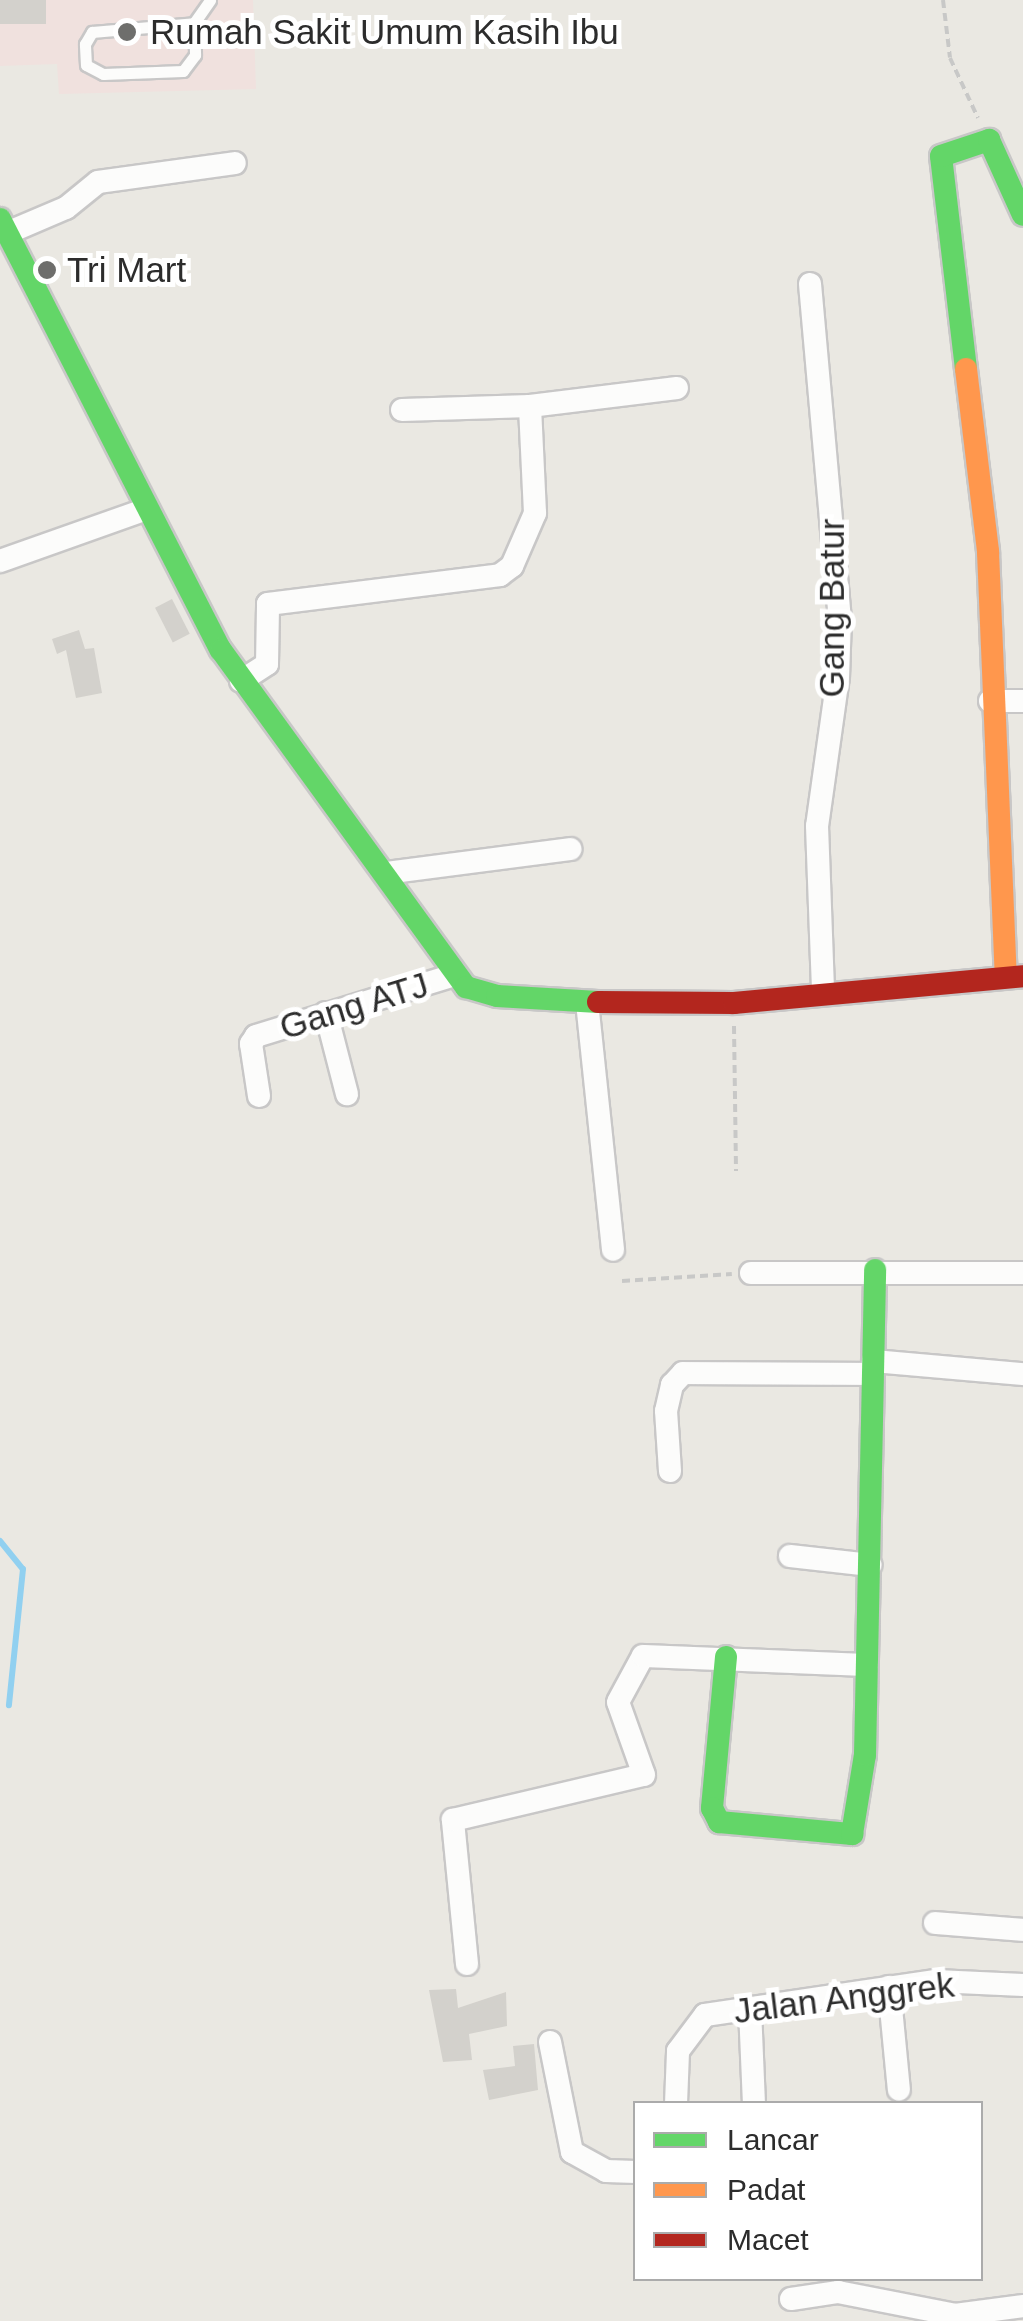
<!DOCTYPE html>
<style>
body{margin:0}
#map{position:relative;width:1023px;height:2321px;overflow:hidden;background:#eae8e2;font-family:Helvetica,sans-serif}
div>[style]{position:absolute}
.medical>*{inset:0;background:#f0e1de}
.stream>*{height:6px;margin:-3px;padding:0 3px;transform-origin:3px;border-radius:3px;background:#91d0f0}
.building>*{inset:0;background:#d3d1cc;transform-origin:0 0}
.path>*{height:4px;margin-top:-2px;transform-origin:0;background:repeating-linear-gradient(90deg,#c8c8c7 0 8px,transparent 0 13px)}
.roads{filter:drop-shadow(2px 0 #c8c7c7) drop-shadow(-2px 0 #c8c7c7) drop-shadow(0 2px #c8c7c7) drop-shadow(0 -2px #c8c7c7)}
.lane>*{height:11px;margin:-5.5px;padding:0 5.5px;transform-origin:5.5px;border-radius:5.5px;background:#fcfcfb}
.street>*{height:22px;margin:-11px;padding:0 11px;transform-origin:11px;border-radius:11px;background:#fcfcfb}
.fast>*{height:22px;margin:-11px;padding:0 11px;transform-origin:11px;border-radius:11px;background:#63d668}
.slow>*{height:22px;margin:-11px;padding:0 11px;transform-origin:11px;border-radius:11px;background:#ff974d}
.jam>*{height:22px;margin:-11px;padding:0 11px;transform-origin:11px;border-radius:11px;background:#b3261e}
.dots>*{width:28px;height:28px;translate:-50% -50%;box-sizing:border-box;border:5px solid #fff;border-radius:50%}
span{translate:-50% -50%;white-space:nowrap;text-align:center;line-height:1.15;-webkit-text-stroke:10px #fff;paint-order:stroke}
.poi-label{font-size:35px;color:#2c2c2c}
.left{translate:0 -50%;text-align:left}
.street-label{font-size:35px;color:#2c2c2c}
.legend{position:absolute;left:633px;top:2101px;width:350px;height:180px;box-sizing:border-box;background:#fff;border:2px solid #ababab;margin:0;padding:12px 18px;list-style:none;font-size:30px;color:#2c2c2c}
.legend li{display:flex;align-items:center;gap:20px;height:50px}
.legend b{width:50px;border:2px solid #ababab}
</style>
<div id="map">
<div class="medical">
<i style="clip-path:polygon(0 0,253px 0,256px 89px,59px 94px,57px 64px,0 66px)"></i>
</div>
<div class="stream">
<i style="left:0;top:1541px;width:36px;rotate:51deg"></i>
<i style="left:23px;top:1569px;width:137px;rotate:95.9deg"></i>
</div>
<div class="building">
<i style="left:0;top:0;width:46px;height:24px"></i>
<i style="left:172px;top:599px;width:39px;height:19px;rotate:63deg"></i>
<i style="clip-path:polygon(79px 630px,85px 649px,94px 648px,102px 693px,76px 698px,66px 650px,57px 654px,52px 639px)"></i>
<i style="clip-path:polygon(456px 1989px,458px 2008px,506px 1992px,507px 2026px,469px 2034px,472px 2060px,443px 2062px,429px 1990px)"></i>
<i style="clip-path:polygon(534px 2044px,538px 2090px,489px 2100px,483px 2070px,515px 2066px,513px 2046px)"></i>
</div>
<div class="path">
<i style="left:943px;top:0;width:58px;rotate:83.1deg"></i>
<i style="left:950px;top:58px;width:66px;rotate:65deg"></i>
<i style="left:734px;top:1026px;width:145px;rotate:89.2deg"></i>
<i style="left:622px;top:1281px;width:110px;rotate:-3.6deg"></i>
</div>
<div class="roads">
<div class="lane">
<i style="left:194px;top:23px;width:32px;rotate:88deg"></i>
<i style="left:195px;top:55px;width:20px;rotate:127deg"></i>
<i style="left:183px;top:71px;width:80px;rotate:177.9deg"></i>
<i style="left:103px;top:74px;width:19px;rotate:-152deg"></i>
<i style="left:86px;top:65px;width:21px;rotate:-93deg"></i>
<i style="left:85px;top:44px;width:14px;rotate:-60deg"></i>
<i style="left:92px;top:32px;width:102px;rotate:-5deg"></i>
<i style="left:194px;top:23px;width:28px;rotate:-55deg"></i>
</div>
<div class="street">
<i style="left:7px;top:233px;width:64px;rotate:-23deg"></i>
<i style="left:66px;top:208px;width:41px;rotate:-39.1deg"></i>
<i style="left:98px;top:182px;width:138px;rotate:-7.9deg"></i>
<i style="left:810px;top:284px;width:335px;rotate:84.9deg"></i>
<i style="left:840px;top:618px;width:59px;rotate:91.9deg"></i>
<i style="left:838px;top:677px;width:150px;rotate:98deg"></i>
<i style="left:817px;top:826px;width:166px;rotate:87.9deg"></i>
<i style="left:402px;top:410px;width:128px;rotate:-1.8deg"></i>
<i style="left:530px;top:406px;width:148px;rotate:-7deg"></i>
<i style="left:0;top:561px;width:156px;rotate:-19.5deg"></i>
<i style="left:241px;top:681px;width:31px;rotate:-33deg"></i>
<i style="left:267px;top:664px;width:60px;rotate:-89deg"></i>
<i style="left:268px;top:604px;width:234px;rotate:-7.1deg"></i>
<i style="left:500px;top:575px;width:15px;rotate:-37deg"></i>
<i style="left:512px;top:566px;width:58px;rotate:-66.5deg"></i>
<i style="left:535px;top:513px;width:107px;rotate:-92.7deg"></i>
<i style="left:990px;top:701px;width:33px"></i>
<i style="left:386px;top:873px;width:186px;rotate:-7.4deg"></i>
<i style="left:587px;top:1002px;width:249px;rotate:84deg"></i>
<i style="left:326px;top:1013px;width:84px;rotate:75.5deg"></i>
<i style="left:259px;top:1096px;width:53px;rotate:-98.7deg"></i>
<i style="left:251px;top:1044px;width:9px;rotate:-58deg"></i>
<i style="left:256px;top:1036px;width:207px;rotate:-17.1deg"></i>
<i style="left:751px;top:1273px;width:272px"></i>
<i style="left:873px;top:1361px;width:151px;rotate:5deg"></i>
<i style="left:670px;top:1471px;width:60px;rotate:-93.8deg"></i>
<i style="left:666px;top:1411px;width:27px;rotate:-77deg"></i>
<i style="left:672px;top:1385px;width:16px;rotate:-47deg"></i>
<i style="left:683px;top:1373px;width:190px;rotate:0.3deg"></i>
<i style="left:790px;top:1556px;width:81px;rotate:6.4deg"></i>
<i style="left:935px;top:1923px;width:88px;rotate:4.5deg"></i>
<i style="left:467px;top:1964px;width:145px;rotate:-95.6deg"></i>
<i style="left:453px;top:1820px;width:196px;rotate:-13.3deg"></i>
<i style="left:644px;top:1775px;width:77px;rotate:-109.6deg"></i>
<i style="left:618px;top:1702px;width:52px;rotate:-61.5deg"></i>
<i style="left:643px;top:1656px;width:224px;rotate:2.3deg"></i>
<i style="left:889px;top:1987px;width:103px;rotate:84.5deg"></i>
<i style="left:750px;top:2009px;width:95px;rotate:87.6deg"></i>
<i style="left:550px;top:2042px;width:112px;rotate:78.7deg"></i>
<i style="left:572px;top:2152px;width:39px;rotate:29deg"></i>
<i style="left:606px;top:2171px;width:30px;rotate:2deg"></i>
<i style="left:676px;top:2104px;width:53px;rotate:-87.8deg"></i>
<i style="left:678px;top:2051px;width:45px;rotate:-53.1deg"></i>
<i style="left:705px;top:2015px;width:233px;rotate:-8.4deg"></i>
<i style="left:936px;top:1981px;width:87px;rotate:2.6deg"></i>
<i style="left:791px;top:2299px;width:48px;rotate:-8.5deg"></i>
<i style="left:838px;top:2292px;width:119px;rotate:11.1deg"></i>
<i style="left:955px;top:2315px;width:69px;rotate:-7.5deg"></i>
</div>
<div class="fast">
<i style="left:0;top:219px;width:484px;rotate:62.9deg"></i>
<i style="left:221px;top:650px;width:417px;rotate:54deg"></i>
<i style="left:466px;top:987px;width:32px;rotate:16deg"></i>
<i style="left:497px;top:996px;width:101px;rotate:3.4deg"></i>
<i style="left:966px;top:369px;width:214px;rotate:-96.7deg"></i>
<i style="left:941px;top:156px;width:51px;rotate:-18.4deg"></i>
<i style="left:989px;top:140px;width:82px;rotate:65.6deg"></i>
<i style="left:726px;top:1657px;width:152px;rotate:95.3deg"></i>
<i style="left:712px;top:1808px;width:16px;rotate:63deg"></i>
<i style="left:719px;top:1822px;width:134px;rotate:5.2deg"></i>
<i style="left:852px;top:1834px;width:80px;rotate:-80.7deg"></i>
<i style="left:865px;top:1755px;width:485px;rotate:-88.8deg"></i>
</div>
<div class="slow">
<i style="left:966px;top:369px;width:184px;rotate:83.1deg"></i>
<i style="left:988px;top:552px;width:425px;rotate:87.6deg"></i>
</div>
<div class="jam">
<i style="left:598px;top:1002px;width:136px;rotate:0.4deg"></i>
<i style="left:734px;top:1003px;width:290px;rotate:-5.3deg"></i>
</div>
</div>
<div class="dots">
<i style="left:127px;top:32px;background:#6e6e6c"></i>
<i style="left:47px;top:270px;background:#6e6e6c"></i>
</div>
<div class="poi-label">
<span class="left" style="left:150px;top:32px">Rumah Sakit Umum Kasih Ibu</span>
<span class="left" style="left:67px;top:270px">Tri Mart</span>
</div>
<div class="street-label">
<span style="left:832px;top:608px;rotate:-90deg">Gang Batur</span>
<span style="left:354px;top:1006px;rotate:-17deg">Gang ATJ</span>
<span style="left:844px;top:1998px;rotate:-7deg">Jalan Anggrek</span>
</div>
<ul class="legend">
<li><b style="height:12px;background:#63d668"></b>Lancar</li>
<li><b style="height:12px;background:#ff974d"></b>Padat</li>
<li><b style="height:12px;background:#b3261e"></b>Macet</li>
</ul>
</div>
